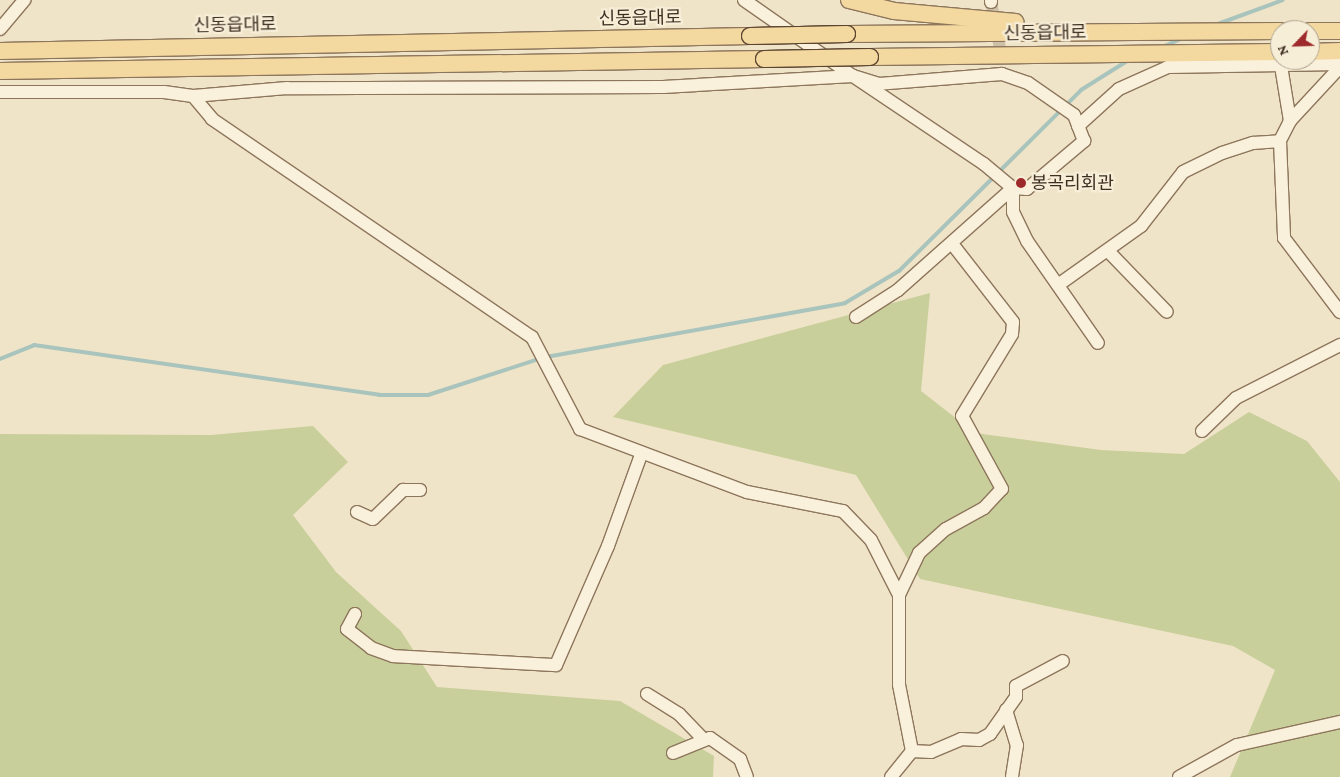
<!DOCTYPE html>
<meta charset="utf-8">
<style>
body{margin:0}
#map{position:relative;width:1340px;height:777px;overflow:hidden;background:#f0e4c8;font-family:"Crimson Pro","Noto Sans KR",serif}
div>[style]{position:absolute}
.green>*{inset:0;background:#c9cf9b}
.stream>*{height:4px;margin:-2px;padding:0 2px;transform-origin:2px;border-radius:2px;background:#a9c4bc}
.minor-tunnel>*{height:12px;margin-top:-6px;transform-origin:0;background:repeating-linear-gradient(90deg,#ccc0a6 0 12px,transparent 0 18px)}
.roads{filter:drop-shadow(1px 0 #8d765c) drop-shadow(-1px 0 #8d765c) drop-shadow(0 1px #8d765c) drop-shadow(0 -1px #8d765c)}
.minor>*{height:12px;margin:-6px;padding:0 6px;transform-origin:6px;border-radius:6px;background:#faf1dc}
.major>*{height:16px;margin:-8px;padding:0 8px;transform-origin:8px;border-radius:8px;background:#f3d9a0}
.bridges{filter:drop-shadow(1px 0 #5b4430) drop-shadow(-1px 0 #5b4430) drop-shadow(0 1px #5b4430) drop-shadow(0 -1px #5b4430)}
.major-bridge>*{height:16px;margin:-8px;padding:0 8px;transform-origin:8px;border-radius:8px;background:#f3d9a0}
.dots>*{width:14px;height:14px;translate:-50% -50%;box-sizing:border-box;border:2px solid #f7eed8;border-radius:50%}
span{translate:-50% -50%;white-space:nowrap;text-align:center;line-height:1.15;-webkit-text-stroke:4.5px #f7eed8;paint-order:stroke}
.street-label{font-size:18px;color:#3d2e20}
.poi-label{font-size:18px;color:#3d2e20}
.left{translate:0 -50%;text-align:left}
.north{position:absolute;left:1270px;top:20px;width:50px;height:50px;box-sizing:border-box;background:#f7eed8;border:1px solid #ada18e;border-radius:50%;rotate:246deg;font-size:14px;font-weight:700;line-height:20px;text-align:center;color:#3d2e20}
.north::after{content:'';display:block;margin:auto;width:18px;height:22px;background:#9e2a2b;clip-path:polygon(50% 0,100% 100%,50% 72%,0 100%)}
</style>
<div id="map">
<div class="green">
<i style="clip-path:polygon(930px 293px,921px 391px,975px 433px,1101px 450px,1184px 454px,1249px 412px,1307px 441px,1340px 482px,1340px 777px,1230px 777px,1275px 670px,1233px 646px,920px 579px,856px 475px,613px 417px,663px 365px)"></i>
<i style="clip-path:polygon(313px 426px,348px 462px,293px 515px,336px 572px,401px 631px,437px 687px,620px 701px,714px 756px,713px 777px,0 777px,0 434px,211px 435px)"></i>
</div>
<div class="stream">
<i style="left:1215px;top:25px;width:72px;rotate:-20.2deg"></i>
<i style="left:1162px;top:47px;width:23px;rotate:-23deg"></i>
<i style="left:546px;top:357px;width:304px;rotate:-10.2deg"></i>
<i style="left:845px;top:303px;width:63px;rotate:-30.7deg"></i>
<i style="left:899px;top:271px;width:257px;rotate:-44.8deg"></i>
<i style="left:1081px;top:90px;width:54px;rotate:-32.2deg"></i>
<i style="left:0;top:359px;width:37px;rotate:-22deg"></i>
<i style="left:34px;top:345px;width:349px;rotate:8.2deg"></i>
<i style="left:379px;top:395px;width:49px"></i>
<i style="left:428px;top:395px;width:117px;rotate:-18deg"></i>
</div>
<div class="minor-tunnel">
<i style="left:991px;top:2px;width:58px;rotate:79.1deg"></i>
</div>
<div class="roads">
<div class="minor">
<i style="left:744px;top:0;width:133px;rotate:34.9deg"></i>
<i style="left:853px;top:76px;width:158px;rotate:33.9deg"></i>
<i style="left:984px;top:164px;width:38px;rotate:40deg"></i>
<i style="left:1013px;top:188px;width:14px;rotate:4deg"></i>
<i style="left:1027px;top:189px;width:75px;rotate:-40.1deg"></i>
<i style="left:1084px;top:141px;width:28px;rotate:-111deg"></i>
<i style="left:1074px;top:115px;width:56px;rotate:-145.2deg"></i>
<i style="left:1028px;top:83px;width:28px;rotate:-161deg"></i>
<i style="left:1002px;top:74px;width:123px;rotate:175.4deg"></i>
<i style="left:879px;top:84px;width:27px;rotate:-163deg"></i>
<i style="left:853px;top:76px;width:190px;rotate:176.7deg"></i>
<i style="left:663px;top:87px;width:376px;rotate:179.8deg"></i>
<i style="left:287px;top:88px;width:94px;rotate:175.1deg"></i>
<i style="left:193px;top:96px;width:30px;rotate:50deg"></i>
<i style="left:212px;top:119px;width:387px;rotate:34.3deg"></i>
<i style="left:532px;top:337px;width:104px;rotate:62.4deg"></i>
<i style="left:580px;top:429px;width:178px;rotate:20.7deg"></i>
<i style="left:747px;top:492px;width:98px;rotate:11.2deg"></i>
<i style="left:843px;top:511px;width:40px;rotate:46deg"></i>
<i style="left:871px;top:540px;width:62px;rotate:63deg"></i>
<i style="left:899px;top:595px;width:47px;rotate:-64.5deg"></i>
<i style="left:919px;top:553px;width:36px;rotate:-42deg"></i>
<i style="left:946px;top:529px;width:43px;rotate:-28.9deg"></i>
<i style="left:984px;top:508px;width:26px;rotate:-47deg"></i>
<i style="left:1002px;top:489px;width:83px;rotate:-118.7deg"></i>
<i style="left:962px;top:416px;width:96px;rotate:-58.6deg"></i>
<i style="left:1012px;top:334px;width:12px;rotate:-85deg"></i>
<i style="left:1013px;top:322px;width:98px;rotate:-127.9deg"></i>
<i style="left:991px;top:0;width:2px;rotate:90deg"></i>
<i style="left:0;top:29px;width:38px;rotate:-50deg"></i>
<i style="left:1281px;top:66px;width:56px;rotate:80.7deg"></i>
<i style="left:1340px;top:67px;width:74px;rotate:132.8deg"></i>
<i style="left:1290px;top:121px;width:22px;rotate:117deg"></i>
<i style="left:1280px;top:141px;width:97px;rotate:87.6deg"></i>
<i style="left:1284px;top:238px;width:93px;rotate:52.9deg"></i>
<i style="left:0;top:92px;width:164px"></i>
<i style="left:164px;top:92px;width:29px;rotate:8deg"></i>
<i style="left:1078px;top:126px;width:55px;rotate:-42.1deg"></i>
<i style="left:1119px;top:89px;width:54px;rotate:-24.2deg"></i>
<i style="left:1168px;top:67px;width:172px;rotate:-1deg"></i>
<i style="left:1013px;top:188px;width:24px;rotate:90deg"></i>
<i style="left:1013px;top:212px;width:32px;rotate:64deg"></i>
<i style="left:1027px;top:241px;width:124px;rotate:55.2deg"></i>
<i style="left:1109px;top:252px;width:83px;rotate:46deg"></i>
<i style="left:1058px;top:285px;width:102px;rotate:-35.4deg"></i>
<i style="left:1141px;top:226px;width:68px;rotate:-52.1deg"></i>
<i style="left:1183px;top:172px;width:43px;rotate:-26deg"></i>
<i style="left:1222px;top:153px;width:33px;rotate:-18deg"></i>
<i style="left:1253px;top:143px;width:27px;rotate:-4deg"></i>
<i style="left:856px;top:317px;width:50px;rotate:-32.7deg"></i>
<i style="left:898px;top:290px;width:154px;rotate:-41.6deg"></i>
<i style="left:1202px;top:431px;width:47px;rotate:-44.1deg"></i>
<i style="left:1236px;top:398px;width:117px;rotate:-27deg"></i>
<i style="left:357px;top:512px;width:17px;rotate:24deg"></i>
<i style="left:373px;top:519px;width:42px;rotate:-44deg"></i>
<i style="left:403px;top:490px;width:17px"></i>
<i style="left:355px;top:614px;width:17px;rotate:118deg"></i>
<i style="left:347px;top:629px;width:31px;rotate:38deg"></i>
<i style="left:371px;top:648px;width:23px;rotate:20deg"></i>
<i style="left:393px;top:656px;width:163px;rotate:3.2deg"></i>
<i style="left:556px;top:665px;width:130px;rotate:-66.4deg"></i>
<i style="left:608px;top:546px;width:97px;rotate:-70.1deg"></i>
<i style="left:647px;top:694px;width:38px;rotate:32deg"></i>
<i style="left:679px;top:714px;width:35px;rotate:46deg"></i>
<i style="left:1006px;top:710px;width:37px;rotate:73deg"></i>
<i style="left:1017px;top:745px;width:32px;rotate:99deg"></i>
<i style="left:912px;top:751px;width:19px;rotate:3deg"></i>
<i style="left:931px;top:752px;width:33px;rotate:-23deg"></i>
<i style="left:961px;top:739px;width:18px;rotate:3deg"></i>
<i style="left:979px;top:740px;width:13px;rotate:-29deg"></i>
<i style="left:990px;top:734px;width:45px;rotate:-54.9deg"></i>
<i style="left:1016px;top:697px;width:11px;rotate:-90deg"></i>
<i style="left:1016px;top:686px;width:53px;rotate:-28deg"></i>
<i style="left:673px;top:753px;width:40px;rotate:-22deg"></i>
<i style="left:710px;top:738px;width:37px;rotate:35deg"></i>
<i style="left:740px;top:759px;width:19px;rotate:69deg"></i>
<i style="left:891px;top:777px;width:33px;rotate:-51deg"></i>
<i style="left:912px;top:751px;width:67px;rotate:-101.1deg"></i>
<i style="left:899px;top:685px;width:90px;rotate:-90deg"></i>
<i style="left:1179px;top:777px;width:66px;rotate:-28.9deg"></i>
<i style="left:1237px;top:745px;width:106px;rotate:-12.6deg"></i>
</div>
<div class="major">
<i style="left:849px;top:0;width:46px;rotate:13.7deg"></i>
<i style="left:894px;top:11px;width:122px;rotate:5.2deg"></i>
<i style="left:1310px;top:31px;width:30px"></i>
<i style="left:847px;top:34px;width:433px;rotate:-0.4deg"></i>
<i style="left:0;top:51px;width:750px;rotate:-1.15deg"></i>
<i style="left:1310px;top:52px;width:30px;rotate:-2deg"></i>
<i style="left:870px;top:57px;width:410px;rotate:-0.7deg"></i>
<i style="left:0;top:71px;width:764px;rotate:-0.9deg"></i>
</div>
</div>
<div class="bridges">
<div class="major-bridge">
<i style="left:750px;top:36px;width:97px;rotate:-1.2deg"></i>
<i style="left:764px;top:59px;width:106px;rotate:-1.1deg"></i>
</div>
</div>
<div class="dots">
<i style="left:1021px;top:183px;background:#9e2a2b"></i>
</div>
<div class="street-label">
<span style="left:640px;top:18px;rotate:-1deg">신동읍대로</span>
<span style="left:235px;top:25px;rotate:-1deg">신동읍대로</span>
<span style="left:1045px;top:33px;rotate:-1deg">신동읍대로</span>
</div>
<div class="poi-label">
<span class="left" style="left:1031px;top:183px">봉곡리회관</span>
</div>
<div class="north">N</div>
</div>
